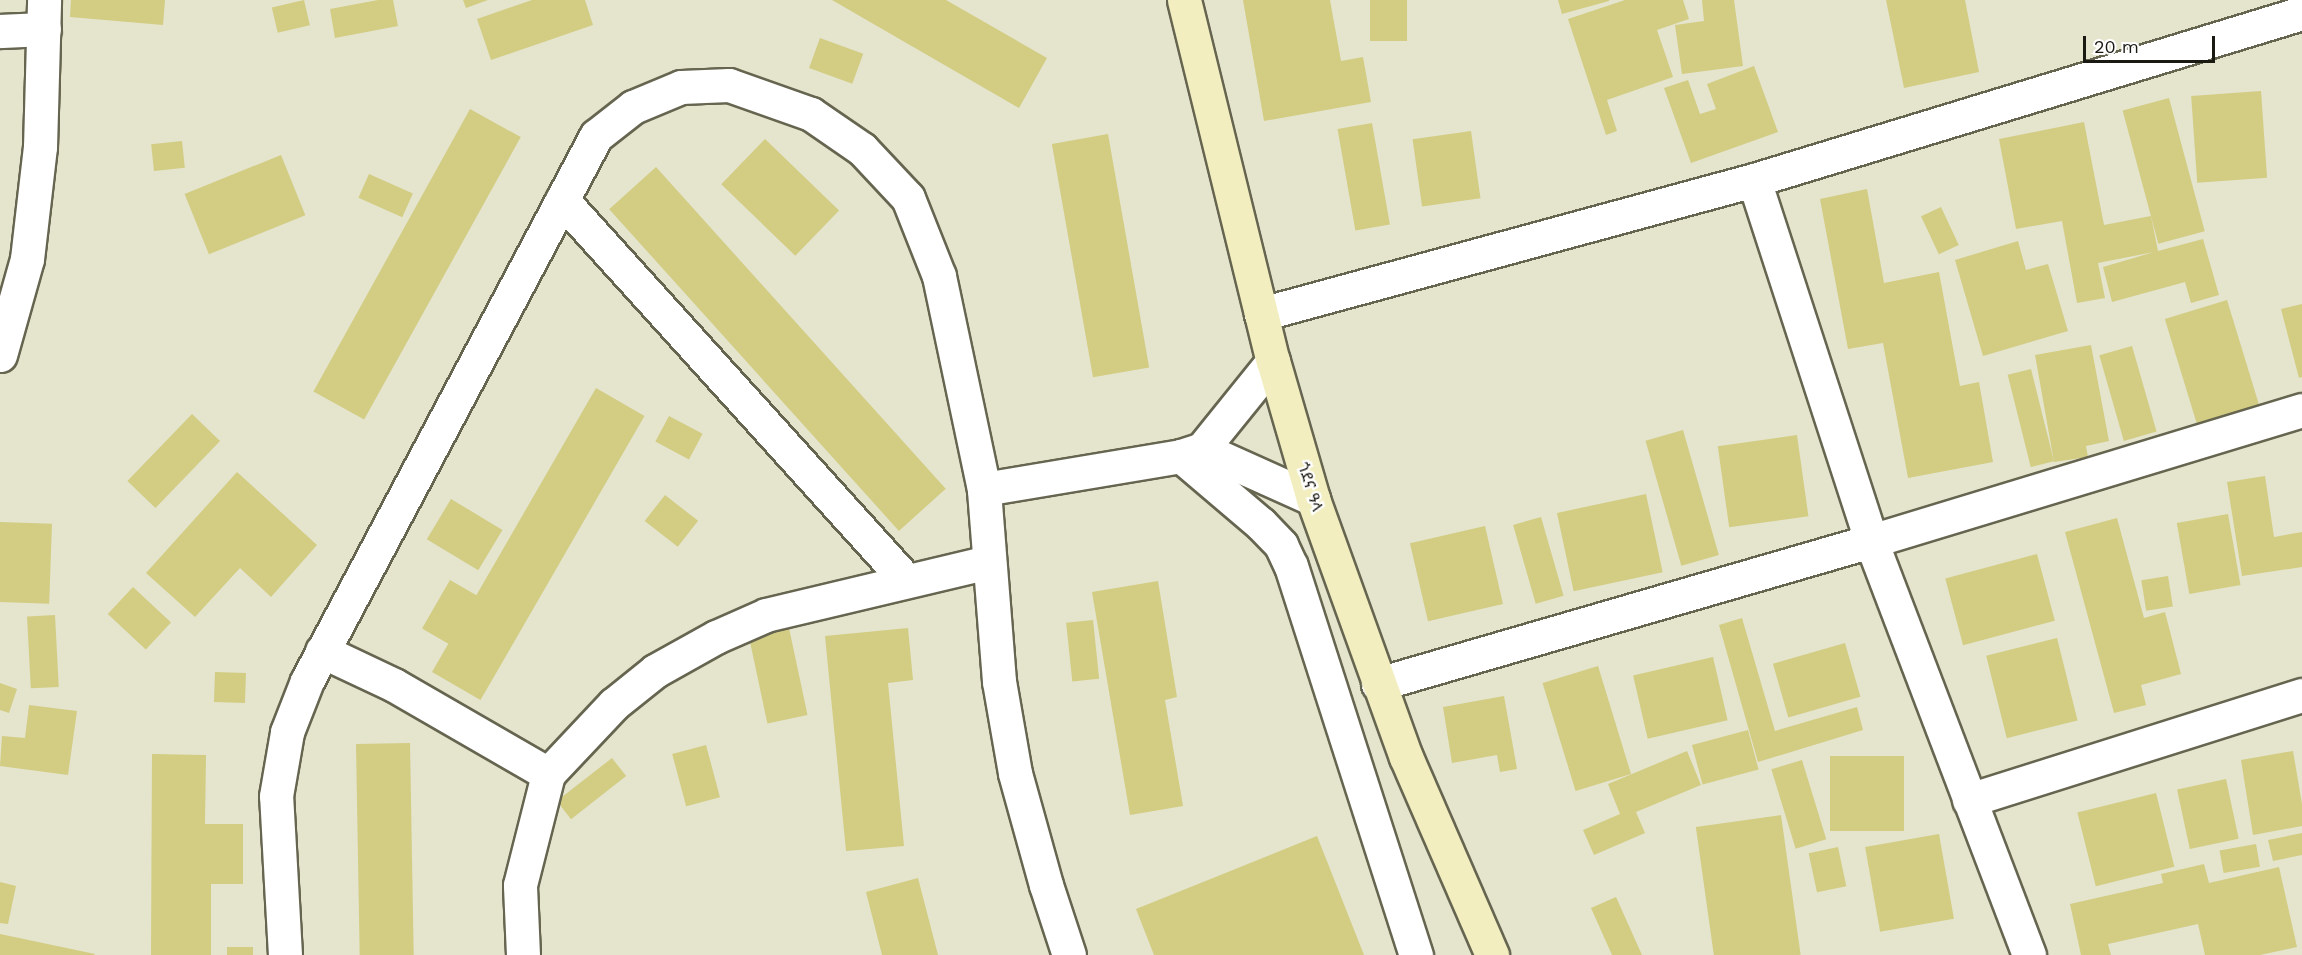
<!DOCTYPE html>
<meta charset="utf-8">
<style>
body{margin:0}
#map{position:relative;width:2302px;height:955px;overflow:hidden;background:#e5e4cd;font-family:"Work Sans","Noto Sans Ethiopic",sans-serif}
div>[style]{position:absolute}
.building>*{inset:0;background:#d2cd83;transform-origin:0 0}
.roads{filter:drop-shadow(2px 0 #666550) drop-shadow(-2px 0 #666550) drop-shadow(0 2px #666550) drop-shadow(0 -2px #666550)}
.street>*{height:33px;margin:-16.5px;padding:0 16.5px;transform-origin:16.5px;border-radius:16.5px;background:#fff}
.secondary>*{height:33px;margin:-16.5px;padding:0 16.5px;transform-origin:16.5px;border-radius:16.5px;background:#f2eec0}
span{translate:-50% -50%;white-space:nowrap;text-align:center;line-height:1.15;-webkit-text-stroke:4.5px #fff;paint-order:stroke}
.street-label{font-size:16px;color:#1b1a12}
.scale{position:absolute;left:2083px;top:36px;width:132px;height:27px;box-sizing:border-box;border:3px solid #1b1a12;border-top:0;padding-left:8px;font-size:18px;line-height:21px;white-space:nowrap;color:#1b1a12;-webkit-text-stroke:4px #fff;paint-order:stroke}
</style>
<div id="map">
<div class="building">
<i style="clip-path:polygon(71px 0,165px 0,163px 25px,70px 17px)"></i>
<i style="left:304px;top:0;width:26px;height:33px;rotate:77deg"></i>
<i style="clip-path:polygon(378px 0,393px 0,398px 26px,335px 38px,330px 9px)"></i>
<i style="clip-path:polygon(463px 0,488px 0,466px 8px)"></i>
<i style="clip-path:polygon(532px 0,585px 0,593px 25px,491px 60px,477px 19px)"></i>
<i style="clip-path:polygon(832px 0,946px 0,1047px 58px,1019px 108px)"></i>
<i style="clip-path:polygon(1243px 0,1330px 0,1341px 61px,1363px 57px,1371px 102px,1264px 121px)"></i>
<i style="left:1370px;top:0;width:37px;height:41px"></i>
<i style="clip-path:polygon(1558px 0,1609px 0,1609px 1px,1562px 14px)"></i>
<i style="clip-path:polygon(1625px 0,1683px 0,1689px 19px,1657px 30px,1673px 77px,1607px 100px,1617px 131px,1606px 135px,1568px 19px)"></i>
<i style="clip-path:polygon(1702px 0,1734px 0,1743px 66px,1682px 74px,1675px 25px,1704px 21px)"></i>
<i style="clip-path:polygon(1886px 0,1965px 0,1979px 72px,1904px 88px)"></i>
<i style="left:820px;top:38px;width:46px;height:32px;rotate:20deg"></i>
<i style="clip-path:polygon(1754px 66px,1778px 132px,1691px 163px,1664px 88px,1688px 80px,1700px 114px,1716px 109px,1707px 84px)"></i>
<i style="left:2261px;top:91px;width:87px;height:70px;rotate:86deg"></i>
<i style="left:2169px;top:98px;width:138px;height:48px;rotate:75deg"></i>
<i style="left:470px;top:109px;width:58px;height:323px;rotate:29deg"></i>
<i style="clip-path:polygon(2084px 122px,2104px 225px,2151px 216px,2158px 251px,2203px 239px,2219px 295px,2191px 303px,2185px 282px,2112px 302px,2103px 267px,2154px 252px,2098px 263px,2105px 298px,2077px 303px,2062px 221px,2016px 229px,1999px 139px)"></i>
<i style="left:1372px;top:123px;width:103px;height:35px;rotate:80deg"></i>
<i style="left:1471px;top:131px;width:68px;height:59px;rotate:82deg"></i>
<i style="left:1108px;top:134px;width:237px;height:57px;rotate:80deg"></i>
<i style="left:765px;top:139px;width:103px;height:63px;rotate:44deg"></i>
<i style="left:182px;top:141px;width:27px;height:31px;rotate:84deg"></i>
<i style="left:281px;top:155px;width:65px;height:104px;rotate:68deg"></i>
<i style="left:656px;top:167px;width:433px;height:63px;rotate:48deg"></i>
<i style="left:369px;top:174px;width:48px;height:26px;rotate:24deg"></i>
<i style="clip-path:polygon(1867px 189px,1884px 283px,1939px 272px,1960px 386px,1979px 382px,1993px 462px,1908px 478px,1883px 343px,1848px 349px,1820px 199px)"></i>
<i style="left:1941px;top:207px;width:42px;height:22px;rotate:65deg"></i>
<i style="clip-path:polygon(2018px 241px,2026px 270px,2048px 264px,2068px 331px,1983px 356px,1955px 260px)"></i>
<i style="left:2227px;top:300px;width:111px;height:65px;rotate:73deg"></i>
<i style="clip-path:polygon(2302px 304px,2302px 377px,2299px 378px,2281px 309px)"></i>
<i style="clip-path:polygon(2091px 345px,2109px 441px,2086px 446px,2088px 457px,2054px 462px,2035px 355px)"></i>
<i style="left:2132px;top:346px;width:89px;height:34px;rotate:74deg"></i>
<i style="left:2031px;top:369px;width:95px;height:24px;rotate:76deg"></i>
<i style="left:596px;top:388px;width:56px;height:328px;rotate:30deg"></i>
<i style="left:192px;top:414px;width:39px;height:93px;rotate:44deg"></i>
<i style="left:669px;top:416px;width:38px;height:29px;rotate:28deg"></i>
<i style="left:1683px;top:430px;width:130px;height:39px;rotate:74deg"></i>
<i style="left:1797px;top:435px;width:82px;height:80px;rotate:82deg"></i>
<i style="clip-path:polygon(237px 472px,317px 545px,271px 597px,240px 568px,195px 617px,146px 573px)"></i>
<i style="clip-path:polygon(2265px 476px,2274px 537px,2302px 532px,2302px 567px,2242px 576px,2227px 482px)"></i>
<i style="left:1646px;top:494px;width:80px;height:91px;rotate:78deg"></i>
<i style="left:665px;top:495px;width:42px;height:33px;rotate:38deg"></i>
<i style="left:451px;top:499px;width:60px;height:47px;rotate:31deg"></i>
<i style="left:2228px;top:514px;width:72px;height:52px;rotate:80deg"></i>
<i style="left:1541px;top:517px;width:82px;height:29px;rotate:74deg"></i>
<i style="clip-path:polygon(2117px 518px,2144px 618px,2165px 612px,2181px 674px,2141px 685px,2146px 705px,2114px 713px,2065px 532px)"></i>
<i style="left:0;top:522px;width:52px;height:80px;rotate:2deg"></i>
<i style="left:1485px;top:526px;width:80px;height:77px;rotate:77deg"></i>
<i style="left:2037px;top:554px;width:69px;height:95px;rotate:75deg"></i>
<i style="left:2168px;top:576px;width:31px;height:27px;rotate:81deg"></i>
<i style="left:450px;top:580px;width:32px;height:56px;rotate:30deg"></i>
<i style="clip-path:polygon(1158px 581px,1177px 697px,1165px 700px,1183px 806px,1130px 815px,1092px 592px)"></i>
<i style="left:133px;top:587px;width:52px;height:37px;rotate:43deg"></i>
<i style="left:55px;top:615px;width:72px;height:28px;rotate:87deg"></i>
<i style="clip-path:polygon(1742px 618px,1775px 731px,1857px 707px,1863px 730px,1758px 762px,1719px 625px)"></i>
<i style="left:1093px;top:620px;width:59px;height:27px;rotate:84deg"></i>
<i style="left:789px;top:628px;width:89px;height:41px;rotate:78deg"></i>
<i style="clip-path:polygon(908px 628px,913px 680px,888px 683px,904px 846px,846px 851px,825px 636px)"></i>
<i style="left:2057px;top:638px;width:85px;height:73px;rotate:76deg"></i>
<i style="left:1845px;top:643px;width:56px;height:75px;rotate:74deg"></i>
<i style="left:1713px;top:657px;width:65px;height:82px;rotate:77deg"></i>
<i style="left:1598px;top:666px;width:113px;height:58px;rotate:73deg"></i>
<i style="left:215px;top:672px;width:31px;height:30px;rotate:2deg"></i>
<i style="clip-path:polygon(0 683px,17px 689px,9px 713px,0 710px)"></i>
<i style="clip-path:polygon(1504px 696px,1517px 769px,1500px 772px,1497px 755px,1452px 763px,1443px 707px)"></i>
<i style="clip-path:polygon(29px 705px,77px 711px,68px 775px,0 766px,2px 736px,25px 738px)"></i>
<i style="left:1748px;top:730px;width:41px;height:58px;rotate:75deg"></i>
<i style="left:410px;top:743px;width:212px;height:54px;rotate:89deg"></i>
<i style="left:706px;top:745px;width:54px;height:35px;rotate:75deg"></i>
<i style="clip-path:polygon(1687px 751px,1701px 785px,1636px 812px,1645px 833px,1594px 855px,1583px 830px,1620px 814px,1608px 784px)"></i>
<i style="clip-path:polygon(2293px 751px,2302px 804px,2302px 826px,2253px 835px,2241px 760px)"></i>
<i style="clip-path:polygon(152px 754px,206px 755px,205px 824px,243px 824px,243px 884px,211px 884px,211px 955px,151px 955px)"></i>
<i style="left:1830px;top:756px;width:74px;height:75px"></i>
<i style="left:612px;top:758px;width:23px;height:70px;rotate:52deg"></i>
<i style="left:1802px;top:760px;width:83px;height:32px;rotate:73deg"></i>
<i style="left:2226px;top:779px;width:61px;height:50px;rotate:78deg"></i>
<i style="left:2156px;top:793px;width:76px;height:81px;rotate:76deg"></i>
<i style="left:1781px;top:815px;width:141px;height:86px;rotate:82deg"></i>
<i style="clip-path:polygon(2302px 833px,2302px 855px,2273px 861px,2268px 840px)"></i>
<i style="left:1939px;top:834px;width:86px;height:75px;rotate:80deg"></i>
<i style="clip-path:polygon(1317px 836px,1364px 955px,1154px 955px,1136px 909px)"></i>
<i style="left:2256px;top:844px;width:23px;height:37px;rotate:80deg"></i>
<i style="left:1838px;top:847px;width:40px;height:30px;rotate:78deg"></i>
<i style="clip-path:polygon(2204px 864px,2209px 883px,2279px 867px,2297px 947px,2260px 955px,2205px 955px,2198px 924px,2108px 944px,2111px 955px,2081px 955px,2070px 904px,2163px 883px,2161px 874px)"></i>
<i style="clip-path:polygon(918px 878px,938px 955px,882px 955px,866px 892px)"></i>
<i style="clip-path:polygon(0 882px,16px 886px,8px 924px,0 923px)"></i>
<i style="clip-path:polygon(1616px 897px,1642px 955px,1612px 955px,1591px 908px)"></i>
<i style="clip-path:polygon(0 934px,95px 954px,94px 955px,0 955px)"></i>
<i style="left:227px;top:947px;width:26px;height:8px"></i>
</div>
<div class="roads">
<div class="street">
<i style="left:0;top:31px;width:44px;rotate:-2.6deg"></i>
<i style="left:1754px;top:180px;width:379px;rotate:72deg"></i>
<i style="left:1871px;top:541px;width:443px;rotate:69.1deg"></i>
<i style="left:562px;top:200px;width:513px;rotate:47.85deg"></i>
<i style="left:1261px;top:314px;width:511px;rotate:-15.21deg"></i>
<i style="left:1754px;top:180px;width:573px;rotate:-16.95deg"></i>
<i style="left:0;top:355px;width:100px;rotate:-74.3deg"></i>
<i style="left:27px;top:259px;width:113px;rotate:-83.4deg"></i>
<i style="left:40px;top:147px;width:147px;rotate:-88.4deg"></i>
<i style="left:1202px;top:449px;width:122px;rotate:24.2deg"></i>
<i style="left:1181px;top:456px;width:105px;rotate:40.4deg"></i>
<i style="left:1261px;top:524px;width:29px;rotate:46deg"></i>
<i style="left:1281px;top:545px;width:23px;rotate:65deg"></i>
<i style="left:1291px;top:566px;width:409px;rotate:72.2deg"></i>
<i style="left:322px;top:651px;width:80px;rotate:25.3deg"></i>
<i style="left:394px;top:685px;width:178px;rotate:30deg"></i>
<i style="left:1378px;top:684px;width:513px;rotate:-16.18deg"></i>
<i style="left:1871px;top:541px;width:450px;rotate:-16.9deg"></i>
<i style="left:1969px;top:800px;width:349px;rotate:-17.5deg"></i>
<i style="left:285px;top:955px;width:159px;rotate:-93.2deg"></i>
<i style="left:276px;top:796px;width:65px;rotate:-80.2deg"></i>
<i style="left:287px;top:732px;width:55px;rotate:-68.6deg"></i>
<i style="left:307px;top:681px;width:617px;rotate:-62.06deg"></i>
<i style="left:596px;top:136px;width:47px;rotate:-38.1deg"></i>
<i style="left:633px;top:107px;width:52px;rotate:-22.6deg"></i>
<i style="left:681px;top:87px;width:48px;rotate:-2.4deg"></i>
<i style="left:729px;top:85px;width:87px;rotate:19.5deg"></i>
<i style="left:811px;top:114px;width:62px;rotate:34.5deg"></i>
<i style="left:862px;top:149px;width:67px;rotate:46.8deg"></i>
<i style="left:908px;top:198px;width:84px;rotate:68.3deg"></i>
<i style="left:939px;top:276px;width:218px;rotate:78.1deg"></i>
<i style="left:523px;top:955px;width:70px;rotate:-92.5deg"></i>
<i style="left:520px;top:885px;width:114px;rotate:-75.8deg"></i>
<i style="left:548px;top:774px;width:96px;rotate:-46.7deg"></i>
<i style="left:614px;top:704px;width:53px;rotate:-38.8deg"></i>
<i style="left:655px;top:671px;width:70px;rotate:-29.1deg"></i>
<i style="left:716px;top:637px;width:55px;rotate:-23.7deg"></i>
<i style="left:766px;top:615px;width:229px;rotate:-13.4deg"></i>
<i style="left:1069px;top:955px;width:74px;rotate:-108.2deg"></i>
<i style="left:1046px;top:885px;width:116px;rotate:-105.5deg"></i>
<i style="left:1015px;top:773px;width:93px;rotate:-99.9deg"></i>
<i style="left:999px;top:681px;width:193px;rotate:-94.5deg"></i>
<i style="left:984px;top:489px;width:200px;rotate:-9.5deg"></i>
<i style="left:1181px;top:456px;width:22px;rotate:-18deg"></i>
<i style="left:1202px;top:449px;width:113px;rotate:-51.1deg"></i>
</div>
<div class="secondary">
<i style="left:1184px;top:0;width:372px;rotate:76.2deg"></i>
<i style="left:1273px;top:361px;width:144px;rotate:73.8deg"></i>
<i style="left:1313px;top:499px;width:274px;rotate:70.2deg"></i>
<i style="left:1406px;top:757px;width:216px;rotate:66.5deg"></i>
</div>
</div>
<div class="street-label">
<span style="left:1310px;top:487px;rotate:72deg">ጎደና ዓላ</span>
</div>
<div class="scale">20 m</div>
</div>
